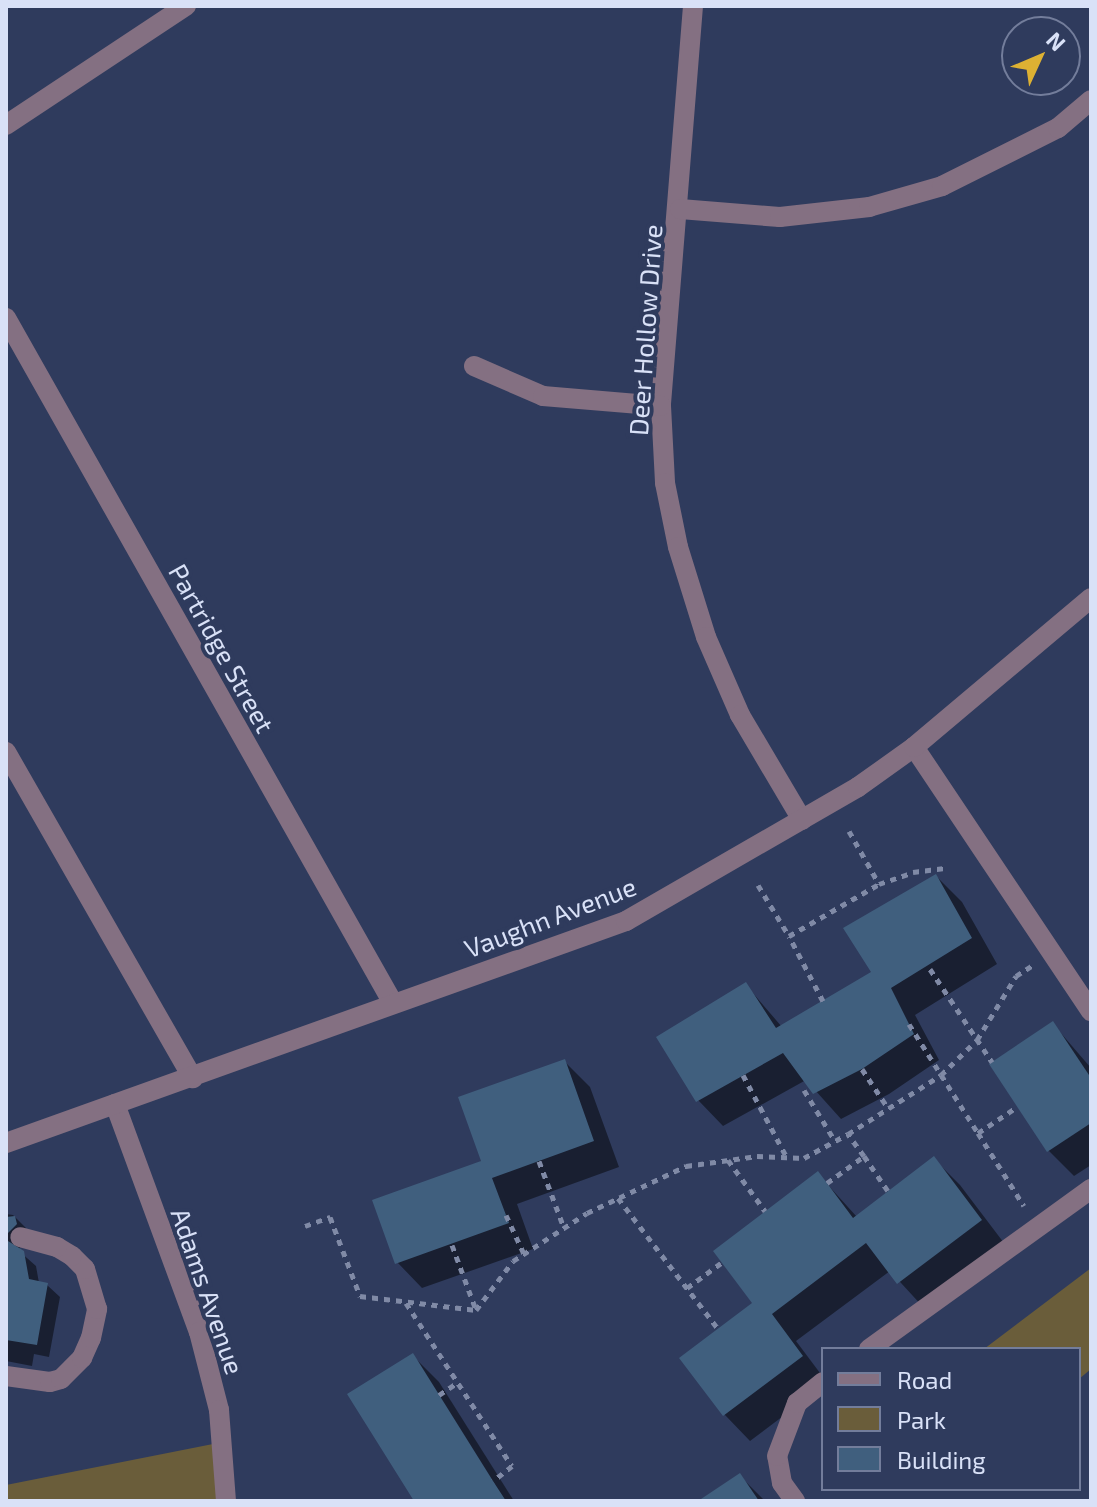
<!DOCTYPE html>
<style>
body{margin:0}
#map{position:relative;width:1097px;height:1507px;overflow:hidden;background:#2f3b5d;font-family:"Exo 2",sans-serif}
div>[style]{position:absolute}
.green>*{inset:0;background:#6a5d3a}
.shadow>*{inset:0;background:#0007}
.building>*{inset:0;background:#405f7e}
.path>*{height:5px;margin-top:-2.5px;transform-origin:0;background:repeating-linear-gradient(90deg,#808aa6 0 6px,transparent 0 12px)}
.minor>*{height:20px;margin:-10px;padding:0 10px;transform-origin:10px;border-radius:10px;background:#847082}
span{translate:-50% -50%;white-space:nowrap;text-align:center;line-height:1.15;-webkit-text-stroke:8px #2f3b5d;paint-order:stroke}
.street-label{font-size:26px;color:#d9e1f7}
.frame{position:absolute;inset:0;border:8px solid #d9e1f7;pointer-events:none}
.legend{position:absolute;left:821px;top:1347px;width:260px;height:144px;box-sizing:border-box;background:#2f3b5d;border:2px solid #737d9b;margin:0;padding:10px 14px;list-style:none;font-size:24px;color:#d9e1f7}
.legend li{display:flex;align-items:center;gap:16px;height:40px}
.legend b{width:40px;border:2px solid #737d9b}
.north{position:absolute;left:1001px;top:16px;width:80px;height:80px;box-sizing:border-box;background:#2f3b5d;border:2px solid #737d9b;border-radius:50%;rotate:46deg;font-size:22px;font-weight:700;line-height:32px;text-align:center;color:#d9e1f7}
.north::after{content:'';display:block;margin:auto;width:28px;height:36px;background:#ddb133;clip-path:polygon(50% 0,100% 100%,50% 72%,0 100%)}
</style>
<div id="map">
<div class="green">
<i style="clip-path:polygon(1091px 1268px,1091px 1369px,1079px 1379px,1079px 1349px,984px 1349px)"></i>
<i style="clip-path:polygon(213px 1444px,218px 1501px,6px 1501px,6px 1485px)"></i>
</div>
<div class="shadow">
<i style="clip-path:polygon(936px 876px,962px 902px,997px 964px,915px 1015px,939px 1060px,889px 1094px,841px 1119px,806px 1080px,723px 1126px,698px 1100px,746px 985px,782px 1027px,874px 973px)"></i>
<i style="clip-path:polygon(1053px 1024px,1091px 1068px,1091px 1165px,1074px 1176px,1048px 1150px)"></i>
<i style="clip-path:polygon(564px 1061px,590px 1087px,619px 1167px,517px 1204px,533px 1249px,422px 1288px,397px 1262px)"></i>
<i style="clip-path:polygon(934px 1159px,960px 1185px,1007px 1247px,924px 1308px,890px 1271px,796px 1341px,823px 1377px,823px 1386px,750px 1441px,725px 1415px,682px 1359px,755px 1304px,818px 1174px,857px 1217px)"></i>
<i style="clip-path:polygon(6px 1214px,13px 1215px,26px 1228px,19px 1251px,36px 1266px,39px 1283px,47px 1285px,60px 1297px,49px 1357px,34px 1354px,32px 1366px,6px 1361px)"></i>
<i style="clip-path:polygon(413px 1356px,439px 1382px,514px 1501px,416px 1501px)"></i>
<i style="clip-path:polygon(739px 1475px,765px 1501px,701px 1501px)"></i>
</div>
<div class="building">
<i style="clip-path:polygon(936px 874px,972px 938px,891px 988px,914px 1034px,862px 1069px,813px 1094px,783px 1053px,696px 1102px,656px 1037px,746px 982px,776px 1028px,871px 972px,843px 928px)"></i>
<i style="clip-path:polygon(1053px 1021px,1091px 1078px,1091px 1123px,1047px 1152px,989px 1064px)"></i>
<i style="clip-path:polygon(565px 1059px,594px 1141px,492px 1178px,509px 1223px,395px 1264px,372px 1200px,481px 1161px,458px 1097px)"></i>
<i style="clip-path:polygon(934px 1156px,982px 1220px,897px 1284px,866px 1243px,772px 1314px,803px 1356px,723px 1416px,679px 1358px,752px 1303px,713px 1251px,818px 1171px,853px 1218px)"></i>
<i style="clip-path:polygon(15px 1216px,17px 1224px,8px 1233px,8px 1241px,24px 1251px,29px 1279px,48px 1283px,37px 1345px,6px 1340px,6px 1217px)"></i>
<i style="clip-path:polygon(413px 1353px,493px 1481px,506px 1501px,414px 1501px,347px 1394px)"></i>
<i style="clip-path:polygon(740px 1473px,759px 1501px,698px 1501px)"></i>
</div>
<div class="path">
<i style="left:849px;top:831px;width:61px;rotate:60.5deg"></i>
<i style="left:758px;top:885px;width:60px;rotate:58.7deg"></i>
<i style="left:930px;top:969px;width:112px;rotate:56.3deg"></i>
<i style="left:823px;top:1001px;width:73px;rotate:-117.6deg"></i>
<i style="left:789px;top:936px;width:104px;rotate:-30deg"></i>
<i style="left:879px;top:884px;width:36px;rotate:-19deg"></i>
<i style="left:913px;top:872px;width:32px;rotate:-7deg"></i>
<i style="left:909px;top:1024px;width:129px;rotate:57.7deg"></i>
<i style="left:978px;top:1133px;width:47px;rotate:-33.7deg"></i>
<i style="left:862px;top:1069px;width:47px;rotate:56.3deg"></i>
<i style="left:743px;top:1075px;width:92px;rotate:62deg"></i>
<i style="left:804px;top:1090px;width:60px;rotate:58.7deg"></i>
<i style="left:978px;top:1133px;width:86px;rotate:57.8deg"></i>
<i style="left:864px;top:1156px;width:42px;rotate:55.6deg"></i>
<i style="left:728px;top:1160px;width:63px;rotate:54deg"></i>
<i style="left:539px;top:1161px;width:72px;rotate:69.5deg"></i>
<i style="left:827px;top:1183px;width:46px;rotate:-36.1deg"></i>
<i style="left:864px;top:1156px;width:27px;rotate:-126deg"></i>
<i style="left:618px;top:1198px;width:165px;rotate:52.6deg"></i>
<i style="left:506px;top:1215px;width:43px;rotate:65.2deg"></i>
<i style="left:305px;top:1226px;width:27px;rotate:-20deg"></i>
<i style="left:330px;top:1217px;width:85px;rotate:69.2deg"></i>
<i style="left:360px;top:1296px;width:117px;rotate:6.9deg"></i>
<i style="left:476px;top:1310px;width:61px;rotate:-52.9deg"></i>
<i style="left:513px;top:1261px;width:88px;rotate:-33deg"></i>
<i style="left:587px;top:1213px;width:110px;rotate:-25.4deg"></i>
<i style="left:686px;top:1166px;width:72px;rotate:-8deg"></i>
<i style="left:757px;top:1156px;width:47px;rotate:2.4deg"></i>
<i style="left:804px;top:1158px;width:50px;rotate:-28.6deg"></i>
<i style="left:848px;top:1134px;width:110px;rotate:-32.4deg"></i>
<i style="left:941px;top:1075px;width:50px;rotate:-44.2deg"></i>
<i style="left:977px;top:1040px;width:75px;rotate:-58.6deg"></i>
<i style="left:1016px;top:976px;width:20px;rotate:-33deg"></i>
<i style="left:452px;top:1245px;width:69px;rotate:69.7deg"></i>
<i style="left:687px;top:1288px;width:42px;rotate:-36.3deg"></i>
<i style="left:406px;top:1303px;width:194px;rotate:57deg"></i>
<i style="left:512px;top:1466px;width:24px;rotate:142deg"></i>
<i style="left:439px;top:1395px;width:23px;rotate:-34deg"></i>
</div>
<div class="minor">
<i style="left:693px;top:6px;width:401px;rotate:94.6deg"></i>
<i style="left:661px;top:406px;width:77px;rotate:87deg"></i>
<i style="left:665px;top:483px;width:65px;rotate:78.5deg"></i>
<i style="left:678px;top:547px;width:94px;rotate:72.7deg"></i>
<i style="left:706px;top:637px;width:85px;rotate:66.4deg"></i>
<i style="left:740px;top:715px;width:122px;rotate:59.4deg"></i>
<i style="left:6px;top:125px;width:216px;rotate:-33.5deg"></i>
<i style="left:680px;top:209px;width:100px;rotate:4.6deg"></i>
<i style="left:780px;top:217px;width:90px;rotate:-6.4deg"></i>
<i style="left:869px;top:207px;width:76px;rotate:-16deg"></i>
<i style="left:942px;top:186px;width:130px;rotate:-26.6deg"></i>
<i style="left:1058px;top:128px;width:43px;rotate:-40.3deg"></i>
<i style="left:6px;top:318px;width:787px;rotate:60.54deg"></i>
<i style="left:474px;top:366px;width:75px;rotate:23.5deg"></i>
<i style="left:543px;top:396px;width:118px;rotate:4.8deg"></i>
<i style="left:914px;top:747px;width:318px;rotate:56.2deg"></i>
<i style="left:6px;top:752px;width:376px;rotate:60.2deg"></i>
<i style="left:115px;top:1104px;width:243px;rotate:69.8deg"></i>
<i style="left:199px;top:1332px;width:81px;rotate:75.6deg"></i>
<i style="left:219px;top:1410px;width:91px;rotate:85.6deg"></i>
<i style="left:6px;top:1143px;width:659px;rotate:-19.7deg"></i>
<i style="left:626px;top:921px;width:268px;rotate:-30deg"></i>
<i style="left:858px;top:787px;width:69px;rotate:-35.5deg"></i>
<i style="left:914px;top:747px;width:231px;rotate:-40.1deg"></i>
<i style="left:869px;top:1349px;width:274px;rotate:-35.8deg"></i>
<i style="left:6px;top:1376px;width:44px;rotate:7.8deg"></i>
<i style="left:50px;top:1382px;width:11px;rotate:-15deg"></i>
<i style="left:61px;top:1379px;width:30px;rotate:-45deg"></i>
<i style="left:82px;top:1358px;width:22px;rotate:-66deg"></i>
<i style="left:91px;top:1338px;width:30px;rotate:-78deg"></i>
<i style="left:97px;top:1309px;width:42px;rotate:-106.7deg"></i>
<i style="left:85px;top:1269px;width:18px;rotate:-135deg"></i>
<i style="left:72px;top:1256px;width:17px;rotate:-149deg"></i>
<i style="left:57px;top:1247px;width:38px;rotate:-165deg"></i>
<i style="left:795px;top:1501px;width:22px;rotate:-126deg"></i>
<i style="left:782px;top:1483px;width:27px;rotate:-100deg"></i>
<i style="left:777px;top:1456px;width:57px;rotate:-69.3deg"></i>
<i style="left:797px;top:1403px;width:33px;rotate:-39deg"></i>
</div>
<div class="street-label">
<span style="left:645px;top:330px;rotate:-86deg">Deer Hollow Drive</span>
<span style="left:222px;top:648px;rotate:61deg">Partridge Street</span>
<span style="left:550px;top:917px;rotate:-21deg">Vaughn Avenue</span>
<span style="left:208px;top:1291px;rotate:71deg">Adams Avenue</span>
</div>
<div class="frame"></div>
<ul class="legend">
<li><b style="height:10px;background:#847082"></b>Road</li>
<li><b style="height:22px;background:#6a5d3a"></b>Park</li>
<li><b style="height:22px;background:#405f7e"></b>Building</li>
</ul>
<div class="north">N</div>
</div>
